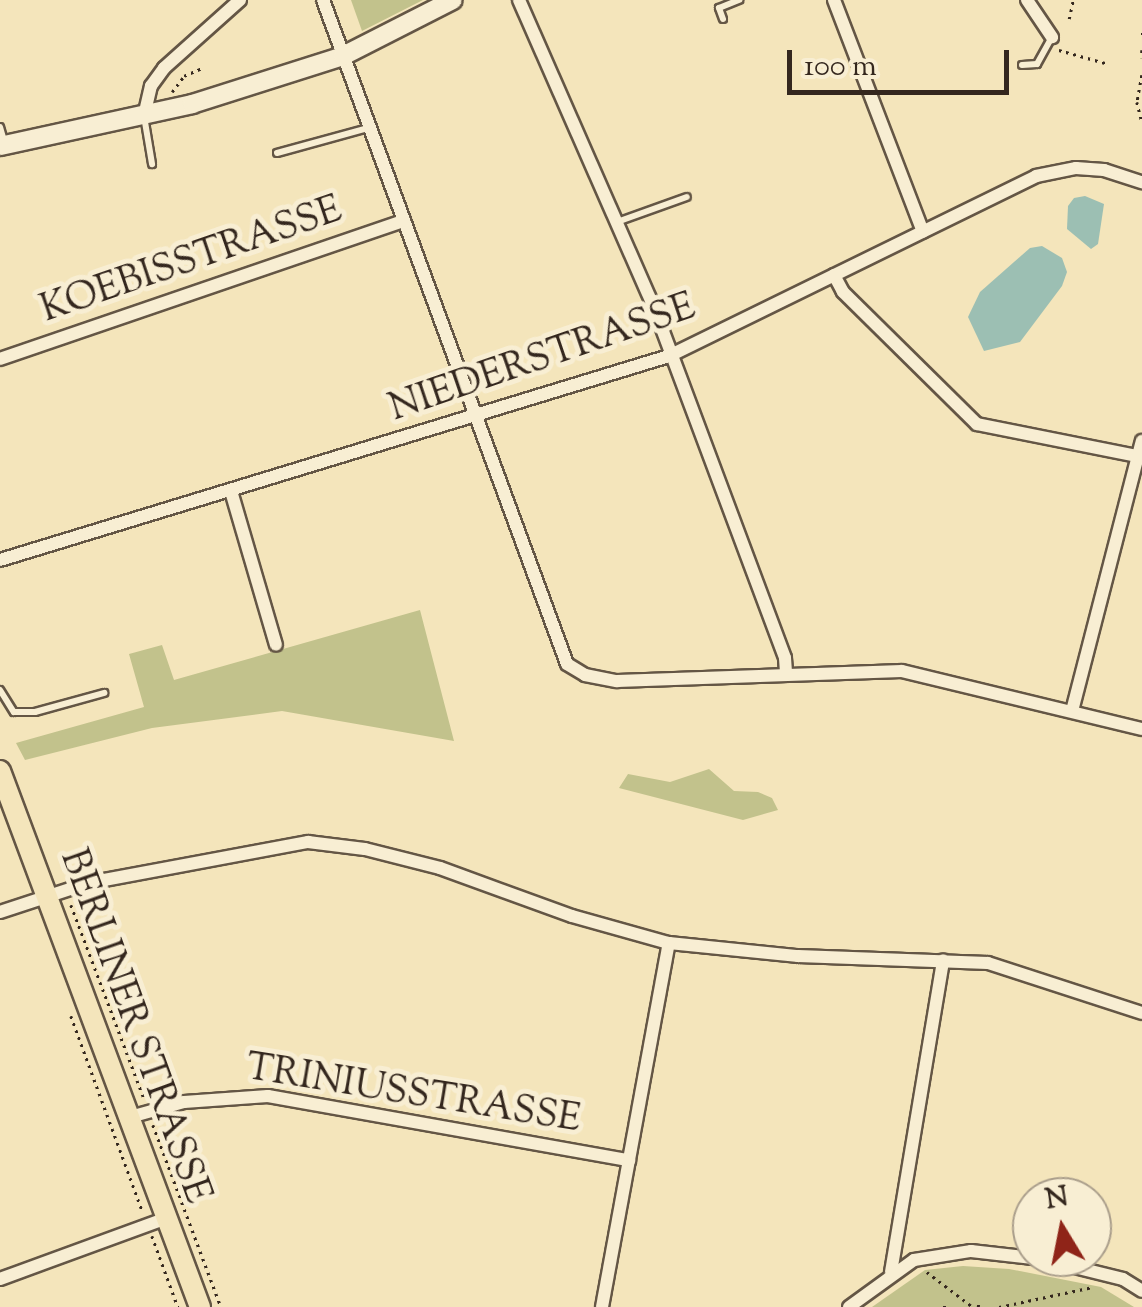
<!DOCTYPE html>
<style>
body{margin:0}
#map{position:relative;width:1142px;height:1307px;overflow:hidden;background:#f4e5bb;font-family:"Sorts Mill Goudy",serif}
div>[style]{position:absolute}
.green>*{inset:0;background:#c2c28c}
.water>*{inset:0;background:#9cbfb3}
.path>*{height:2.5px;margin-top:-1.25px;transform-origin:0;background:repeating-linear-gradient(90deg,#34271e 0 2.5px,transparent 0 7.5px)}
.roads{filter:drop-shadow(2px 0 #645645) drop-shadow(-2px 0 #645645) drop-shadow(0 2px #645645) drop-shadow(0 -2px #645645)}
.lane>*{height:6px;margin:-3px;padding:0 3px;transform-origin:3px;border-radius:3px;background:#f8eed3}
.street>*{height:12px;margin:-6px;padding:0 6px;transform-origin:6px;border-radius:6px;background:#f8eed3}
.secondary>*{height:18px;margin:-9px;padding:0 9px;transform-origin:9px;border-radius:9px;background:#f8eed3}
.primary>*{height:20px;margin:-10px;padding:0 10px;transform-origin:10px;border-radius:10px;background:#f4e5bb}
span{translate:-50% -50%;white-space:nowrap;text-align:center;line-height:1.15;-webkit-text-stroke:10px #f8eed3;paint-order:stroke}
.street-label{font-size:38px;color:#34271e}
.north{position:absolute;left:1012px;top:1177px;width:100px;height:100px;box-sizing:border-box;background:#f8eed3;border:2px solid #aa9e8b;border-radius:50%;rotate:350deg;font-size:28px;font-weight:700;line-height:40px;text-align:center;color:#34271e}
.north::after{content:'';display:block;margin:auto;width:35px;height:45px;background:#8f2418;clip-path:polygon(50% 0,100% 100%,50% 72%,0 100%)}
.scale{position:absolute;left:787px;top:50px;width:222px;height:45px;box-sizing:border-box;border:5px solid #34271e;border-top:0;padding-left:12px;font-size:30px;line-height:35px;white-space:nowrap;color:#34271e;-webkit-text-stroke:8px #f8eed3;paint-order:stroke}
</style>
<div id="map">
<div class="green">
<i style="clip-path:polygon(351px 0,423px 0,362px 31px)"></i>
<i style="clip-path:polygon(420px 610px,454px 741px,282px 711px,152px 728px,25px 760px,16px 743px,144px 707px,129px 654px,162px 645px,174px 680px)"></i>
<i style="clip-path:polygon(709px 769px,734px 791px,758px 792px,772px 798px,778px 810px,743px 820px,619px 788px,628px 774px,670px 782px)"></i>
<i style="clip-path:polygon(963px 1266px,1009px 1269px,1101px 1287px,1134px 1307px,872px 1307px,925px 1270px)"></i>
</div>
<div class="water">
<i style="clip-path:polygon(1085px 196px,1104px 204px,1098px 244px,1091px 249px,1067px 229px,1068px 206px,1074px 198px)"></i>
<i style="clip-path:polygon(1042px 246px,1062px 258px,1067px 272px,1062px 286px,1020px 342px,984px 351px,968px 317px,980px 292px,1030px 248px)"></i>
</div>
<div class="path">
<i style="left:1069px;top:19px;width:19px;rotate:-78deg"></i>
<i style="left:1141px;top:34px;width:1px"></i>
<i style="left:1059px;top:50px;width:48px;rotate:15.8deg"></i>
<i style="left:1142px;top:50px;width:8px;rotate:90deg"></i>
<i style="left:1142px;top:75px;width:27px;rotate:100deg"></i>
<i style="left:1137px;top:102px;width:21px;rotate:76deg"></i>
<i style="left:172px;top:92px;width:20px;rotate:-53deg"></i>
<i style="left:184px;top:76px;width:22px;rotate:-24deg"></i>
<i style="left:71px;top:905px;width:206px;rotate:69.3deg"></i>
<i style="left:71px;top:1016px;width:207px;rotate:69.9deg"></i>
<i style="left:153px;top:1125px;width:194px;rotate:69.5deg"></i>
<i style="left:152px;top:1236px;width:76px;rotate:69.9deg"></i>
<i style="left:927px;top:1272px;width:58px;rotate:37.3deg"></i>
<i style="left:943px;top:1307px;width:7px"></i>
<i style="left:978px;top:1307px;width:7px;rotate:-82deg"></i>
<i style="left:999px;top:1307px;width:96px;rotate:-12deg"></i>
</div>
<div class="roads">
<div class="lane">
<i style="left:723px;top:19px;width:12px;rotate:-110deg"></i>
<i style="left:719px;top:8px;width:22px;rotate:-22deg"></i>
<i style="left:1022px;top:65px;width:15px;rotate:-4deg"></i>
<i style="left:1037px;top:64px;width:31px;rotate:-61deg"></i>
<i style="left:144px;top:116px;width:49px;rotate:80.5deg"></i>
<i style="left:0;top:127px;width:18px;rotate:74deg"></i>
<i style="left:277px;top:153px;width:94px;rotate:-15.4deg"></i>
<i style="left:617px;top:222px;width:74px;rotate:-19.7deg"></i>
<i style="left:0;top:690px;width:26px;rotate:58deg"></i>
<i style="left:14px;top:712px;width:21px"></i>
<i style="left:35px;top:712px;width:72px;rotate:-15.4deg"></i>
</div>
<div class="street">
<i style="left:323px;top:0;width:707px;rotate:69.82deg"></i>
<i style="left:567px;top:664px;width:21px;rotate:31deg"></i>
<i style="left:585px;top:675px;width:33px;rotate:11deg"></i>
<i style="left:617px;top:681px;width:285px;rotate:-2deg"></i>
<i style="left:902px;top:671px;width:247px;rotate:13.6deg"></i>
<i style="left:519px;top:0;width:339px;rotate:66.3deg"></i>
<i style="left:655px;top:310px;width:371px;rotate:69.5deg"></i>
<i style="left:785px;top:658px;width:16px;rotate:86deg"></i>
<i style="left:834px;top:0;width:248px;rotate:69deg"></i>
<i style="left:1027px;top:0;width:45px;rotate:56deg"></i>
<i style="left:144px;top:116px;width:31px;rotate:-77deg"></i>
<i style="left:151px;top:86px;width:22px;rotate:-54deg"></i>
<i style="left:164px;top:68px;width:102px;rotate:-41.8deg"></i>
<i style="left:834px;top:275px;width:19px;rotate:62deg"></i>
<i style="left:843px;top:292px;width:188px;rotate:44.6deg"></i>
<i style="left:977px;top:424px;width:168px;rotate:11.3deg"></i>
<i style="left:0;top:359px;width:427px;rotate:-18.9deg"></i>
<i style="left:231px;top:491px;width:160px;rotate:73.7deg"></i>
<i style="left:0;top:560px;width:699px;rotate:-16.96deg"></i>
<i style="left:669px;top:356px;width:409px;rotate:-26.1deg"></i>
<i style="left:1036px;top:176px;width:41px;rotate:-11.3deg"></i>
<i style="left:1076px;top:168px;width:28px;rotate:4deg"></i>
<i style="left:1104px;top:170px;width:40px;rotate:18deg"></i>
<i style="left:1072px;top:711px;width:279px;rotate:-75.5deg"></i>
<i style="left:0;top:912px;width:93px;rotate:-18.2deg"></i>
<i style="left:88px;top:883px;width:224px;rotate:-10.6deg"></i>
<i style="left:308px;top:842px;width:57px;rotate:7deg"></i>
<i style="left:365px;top:849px;width:77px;rotate:14.2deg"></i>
<i style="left:440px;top:868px;width:140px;rotate:20deg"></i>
<i style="left:572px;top:916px;width:101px;rotate:15.6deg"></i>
<i style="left:669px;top:943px;width:130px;rotate:5.8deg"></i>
<i style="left:798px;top:956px;width:190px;rotate:2.1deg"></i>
<i style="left:988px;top:963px;width:162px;rotate:18deg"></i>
<i style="left:130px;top:1117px;width:56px;rotate:-15.5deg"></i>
<i style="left:184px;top:1102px;width:84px;rotate:-4.1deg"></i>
<i style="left:268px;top:1096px;width:367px;rotate:10.1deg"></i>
<i style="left:891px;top:1272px;width:316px;rotate:-80.5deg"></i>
<i style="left:0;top:1279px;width:178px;rotate:-20.1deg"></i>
<i style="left:602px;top:1307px;width:370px;rotate:-79.6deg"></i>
<i style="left:849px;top:1307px;width:80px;rotate:-35.9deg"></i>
<i style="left:914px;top:1260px;width:58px;rotate:-9deg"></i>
<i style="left:971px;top:1251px;width:71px;rotate:6.4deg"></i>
<i style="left:1042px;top:1259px;width:83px;rotate:13.9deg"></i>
<i style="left:1123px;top:1279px;width:22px;rotate:32deg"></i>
</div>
<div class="secondary">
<i style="left:0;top:146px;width:197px;rotate:-12.3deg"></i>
<i style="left:192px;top:104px;width:158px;rotate:-17.6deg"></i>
<i style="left:343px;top:56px;width:123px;rotate:-27deg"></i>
</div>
<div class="primary">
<i style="left:0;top:771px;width:572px;rotate:69.54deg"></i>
</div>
</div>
<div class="street-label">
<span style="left:192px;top:262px;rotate:-19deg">KOEBISSTRASSE</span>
<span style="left:543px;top:360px;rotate:-19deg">NIEDERSTRASSE</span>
<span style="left:133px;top:1027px;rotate:70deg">BERLINER STRASSE</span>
<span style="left:413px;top:1096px;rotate:9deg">TRINIUSSTRASSE</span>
</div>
<div class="north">N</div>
<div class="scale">100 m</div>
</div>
